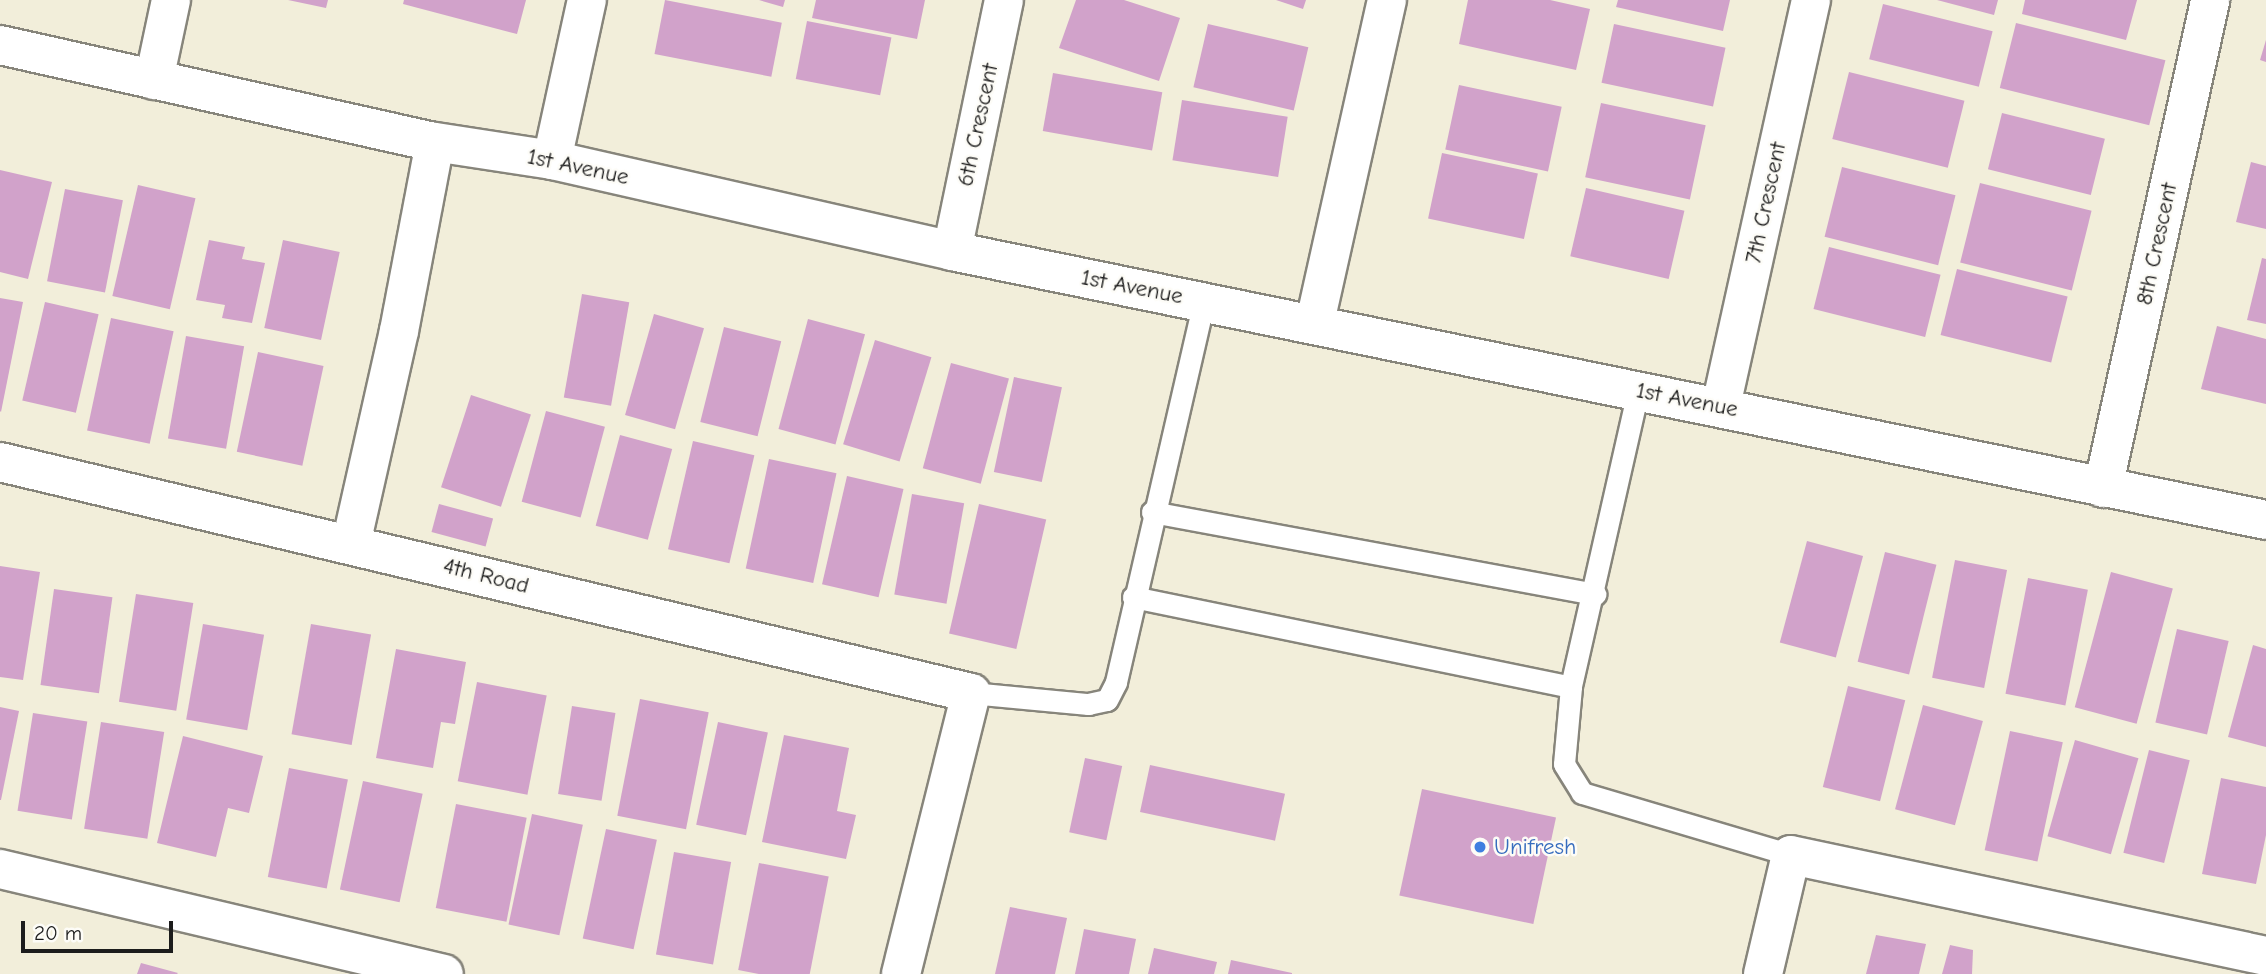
<!DOCTYPE html>
<style>
body{margin:0}
#map{position:relative;width:2266px;height:974px;overflow:hidden;background:#f2eeda;font-family:"Comic Neue",sans-serif}
div>[style]{position:absolute}
.building>*{inset:0;background:#d1a2ca;transform-origin:0 0}
.roads{filter:drop-shadow(2px 0 #87857b) drop-shadow(-2px 0 #87857b) drop-shadow(0 2px #87857b) drop-shadow(0 -2px #87857b)}
.lane>*{height:21px;margin:-10.5px;padding:0 10.5px;transform-origin:10.5px;border-radius:10.5px;background:#fff}
.street>*{height:38px;margin:-19px;padding:0 19px;transform-origin:19px;border-radius:19px;background:#fff}
.dots>*{width:19px;height:19px;translate:-50% -50%;box-sizing:border-box;border:4px solid #fdfcf7;border-radius:50%}
span{translate:-50% -50%;white-space:nowrap;text-align:center;line-height:1.15;-webkit-text-stroke:5px #fdfcf7;paint-order:stroke}
.street-label{font-size:23px;color:#1c1c1c}
.shop-label{font-size:23px;color:#366cbe}
.left{translate:0 -50%;text-align:left}
.scale{position:absolute;left:21px;top:921px;width:152px;height:32px;box-sizing:border-box;border:4px solid #1c1c1c;border-top:0;padding-left:9px;font-size:21px;line-height:24px;white-space:nowrap;color:#1c1c1c;-webkit-text-stroke:5px #fdfcf7;paint-order:stroke}
</style>
<div id="map">
<div class="building">
<i style="clip-path:polygon(288px 0,328px 0,326px 8px)"></i>
<i style="clip-path:polygon(404px 0,526px 0,517px 34px,403px 4px)"></i>
<i style="left:665px;top:0;width:119px;height:55px;rotate:11deg"></i>
<i style="clip-path:polygon(759px 0,785px 0,783px 7px)"></i>
<i style="clip-path:polygon(816px 0,925px 0,917px 39px,812px 18px)"></i>
<i style="clip-path:polygon(1076px 0,1124px 0,1180px 18px,1159px 81px,1059px 48px)"></i>
<i style="clip-path:polygon(1276px 0,1306px 0,1303px 9px)"></i>
<i style="clip-path:polygon(1468px 0,1550px 0,1590px 9px,1576px 70px,1459px 44px)"></i>
<i style="clip-path:polygon(1618px 0,1730px 0,1723px 31px,1616px 7px)"></i>
<i style="clip-path:polygon(1937px 0,1998px 0,1994px 15px)"></i>
<i style="clip-path:polygon(2025px 0,2137px 0,2126px 40px,2022px 14px)"></i>
<i style="left:1883px;top:4px;width:113px;height:57px;rotate:14deg"></i>
<i style="left:807px;top:21px;width:86px;height:59px;rotate:11deg"></i>
<i style="left:2016px;top:23px;width:154px;height:67px;rotate:14deg"></i>
<i style="left:1208px;top:24px;width:103px;height:65px;rotate:13deg"></i>
<i style="left:1614px;top:24px;width:114px;height:60px;rotate:12deg"></i>
<i style="clip-path:polygon(2266px 40px,2266px 62px,2260px 60px)"></i>
<i style="left:1849px;top:72px;width:119px;height:69px;rotate:14deg"></i>
<i style="left:1053px;top:73px;width:111px;height:59px;rotate:10deg"></i>
<i style="left:1459px;top:85px;width:105px;height:66px;rotate:12deg"></i>
<i style="left:1182px;top:100px;width:107px;height:61px;rotate:9deg"></i>
<i style="left:1601px;top:103px;width:107px;height:76px;rotate:12deg"></i>
<i style="left:2002px;top:113px;width:106px;height:58px;rotate:14deg"></i>
<i style="left:1442px;top:153px;width:98px;height:67px;rotate:12deg"></i>
<i style="clip-path:polygon(2251px 162px,2266px 166px,2266px 229px,2236px 222px)"></i>
<i style="left:1842px;top:167px;width:117px;height:72px;rotate:14deg"></i>
<i style="clip-path:polygon(0 170px,52px 182px,28px 279px,0 272px)"></i>
<i style="left:1980px;top:183px;width:115px;height:82px;rotate:14deg"></i>
<i style="left:138px;top:185px;width:59px;height:114px;rotate:13deg"></i>
<i style="left:1586px;top:188px;width:101px;height:70px;rotate:13deg"></i>
<i style="left:65px;top:189px;width:59px;height:94px;rotate:11deg"></i>
<i style="clip-path:polygon(209px 240px,245px 247px,242px 259px,265px 263px,252px 323px,222px 318px,225px 305px,196px 300px)"></i>
<i style="left:283px;top:240px;width:58px;height:90px;rotate:12deg"></i>
<i style="left:1829px;top:247px;width:115px;height:64px;rotate:14deg"></i>
<i style="clip-path:polygon(2262px 258px,2266px 259px,2266px 324px,2247px 320px)"></i>
<i style="left:1957px;top:269px;width:114px;height:68px;rotate:14deg"></i>
<i style="left:582px;top:294px;width:48px;height:105px;rotate:10deg"></i>
<i style="clip-path:polygon(0 298px,23px 302px,1px 412px,0 411px)"></i>
<i style="left:45px;top:302px;width:55px;height:101px;rotate:13deg"></i>
<i style="left:654px;top:314px;width:52px;height:105px;rotate:16deg"></i>
<i style="left:111px;top:318px;width:64px;height:115px;rotate:12deg"></i>
<i style="left:808px;top:319px;width:59px;height:114px;rotate:15deg"></i>
<i style="clip-path:polygon(2217px 326px,2266px 339px,2266px 404px,2201px 389px)"></i>
<i style="left:724px;top:327px;width:59px;height:98px;rotate:14deg"></i>
<i style="left:186px;top:336px;width:59px;height:104px;rotate:10deg"></i>
<i style="left:875px;top:340px;width:59px;height:109px;rotate:17deg"></i>
<i style="left:258px;top:352px;width:67px;height:102px;rotate:12deg"></i>
<i style="left:951px;top:363px;width:60px;height:109px;rotate:15deg"></i>
<i style="left:1014px;top:377px;width:49px;height:97px;rotate:12deg"></i>
<i style="left:471px;top:395px;width:63px;height:97px;rotate:18deg"></i>
<i style="left:546px;top:411px;width:61px;height:94px;rotate:15deg"></i>
<i style="left:620px;top:435px;width:54px;height:94px;rotate:15deg"></i>
<i style="left:693px;top:441px;width:63px;height:111px;rotate:13deg"></i>
<i style="left:769px;top:459px;width:69px;height:112px;rotate:12deg"></i>
<i style="left:847px;top:476px;width:58px;height:111px;rotate:13deg"></i>
<i style="left:912px;top:494px;width:53px;height:102px;rotate:10deg"></i>
<i style="left:439px;top:504px;width:56px;height:29px;rotate:15deg"></i>
<i style="left:979px;top:504px;width:69px;height:133px;rotate:13deg"></i>
<i style="left:1807px;top:541px;width:58px;height:105px;rotate:15deg"></i>
<i style="left:1885px;top:552px;width:53px;height:113px;rotate:14deg"></i>
<i style="left:1955px;top:560px;width:53px;height:120px;rotate:11deg"></i>
<i style="clip-path:polygon(0 566px,40px 572px,23px 680px,0 677px)"></i>
<i style="left:2111px;top:572px;width:64px;height:140px;rotate:15deg"></i>
<i style="left:2028px;top:578px;width:61px;height:118px;rotate:11deg"></i>
<i style="left:54px;top:589px;width:59px;height:97px;rotate:8deg"></i>
<i style="left:136px;top:594px;width:58px;height:109px;rotate:9deg"></i>
<i style="left:203px;top:624px;width:62px;height:97px;rotate:10deg"></i>
<i style="left:311px;top:624px;width:61px;height:112px;rotate:10deg"></i>
<i style="left:2177px;top:629px;width:53px;height:96px;rotate:13deg"></i>
<i style="clip-path:polygon(2253px 645px,2266px 649px,2266px 747px,2228px 737px)"></i>
<i style="clip-path:polygon(396px 649px,466px 662px,455px 724px,441px 722px,433px 768px,376px 758px)"></i>
<i style="left:477px;top:682px;width:71px;height:101px;rotate:11deg"></i>
<i style="left:1848px;top:686px;width:59px;height:104px;rotate:14deg"></i>
<i style="left:640px;top:699px;width:70px;height:119px;rotate:11deg"></i>
<i style="left:1923px;top:705px;width:62px;height:108px;rotate:15deg"></i>
<i style="left:572px;top:706px;width:44px;height:89px;rotate:9deg"></i>
<i style="clip-path:polygon(0 707px,19px 711px,1px 800px,0 800px)"></i>
<i style="left:33px;top:713px;width:55px;height:99px;rotate:9deg"></i>
<i style="left:101px;top:722px;width:64px;height:108px;rotate:9deg"></i>
<i style="left:718px;top:722px;width:51px;height:105px;rotate:12deg"></i>
<i style="left:2010px;top:731px;width:54px;height:122px;rotate:12deg"></i>
<i style="clip-path:polygon(784px 735px,849px 748px,837px 811px,856px 815px,846px 859px,762px 842px)"></i>
<i style="clip-path:polygon(183px 736px,263px 756px,249px 813px,228px 808px,216px 857px,157px 843px)"></i>
<i style="left:2075px;top:740px;width:66px;height:100px;rotate:16deg"></i>
<i style="left:2149px;top:750px;width:42px;height:106px;rotate:14deg"></i>
<i style="left:1085px;top:758px;width:38px;height:76px;rotate:12deg"></i>
<i style="left:1150px;top:765px;width:138px;height:48px;rotate:12deg"></i>
<i style="left:289px;top:768px;width:60px;height:111px;rotate:11deg"></i>
<i style="clip-path:polygon(2221px 778px,2266px 787px,2266px 835px,2256px 884px,2202px 874px)"></i>
<i style="left:363px;top:781px;width:61px;height:111px;rotate:12deg"></i>
<i style="left:1422px;top:789px;width:137px;height:109px;rotate:12deg"></i>
<i style="left:456px;top:804px;width:72px;height:106px;rotate:11deg"></i>
<i style="left:532px;top:814px;width:52px;height:113px;rotate:12deg"></i>
<i style="left:606px;top:829px;width:52px;height:112px;rotate:12deg"></i>
<i style="left:674px;top:852px;width:58px;height:104px;rotate:10deg"></i>
<i style="left:759px;top:863px;width:71px;height:109px;rotate:11deg"></i>
<i style="clip-path:polygon(1010px 907px,1067px 918px,1055px 974px,995px 974px)"></i>
<i style="clip-path:polygon(1084px 929px,1136px 939px,1129px 974px,1075px 974px)"></i>
<i style="clip-path:polygon(1876px 935px,1926px 944px,1919px 974px,1866px 974px)"></i>
<i style="clip-path:polygon(1950px 945px,1973px 950px,1972px 974px,1942px 974px)"></i>
<i style="clip-path:polygon(1154px 948px,1217px 962px,1214px 974px,1148px 974px)"></i>
<i style="clip-path:polygon(1231px 960px,1292px 973px,1292px 974px,1228px 974px)"></i>
<i style="clip-path:polygon(141px 963px,178px 973px,177px 974px,137px 974px)"></i>
</div>
<div class="roads">
<div class="lane">
<i style="left:1638px;top:391px;width:303px;rotate:102.8deg"></i>
<i style="left:1571px;top:687px;width:77px;rotate:95.2deg"></i>
<i style="left:1564px;top:764px;width:34px;rotate:58deg"></i>
<i style="left:1582px;top:793px;width:218px;rotate:16.5deg"></i>
<i style="left:1152px;top:512px;width:451px;rotate:10.5deg"></i>
<i style="left:1133px;top:597px;width:447px;rotate:11.6deg"></i>
<i style="left:971px;top:693px;width:118px;rotate:5.4deg"></i>
<i style="left:1088px;top:704px;width:19px;rotate:-12deg"></i>
<i style="left:1107px;top:700px;width:20px;rotate:-63deg"></i>
<i style="left:1116px;top:682px;width:391px;rotate:-77deg"></i>
</div>
<div class="street">
<i style="left:0;top:45px;width:446px;rotate:12.6deg"></i>
<i style="left:435px;top:142px;width:118px;rotate:8.7deg"></i>
<i style="left:552px;top:160px;width:410px;rotate:12.8deg"></i>
<i style="left:952px;top:251px;width:1341px;rotate:11.57deg"></i>
<i style="left:154px;top:80px;width:82px;rotate:-78deg"></i>
<i style="left:552px;top:160px;width:164px;rotate:-77.7deg"></i>
<i style="left:952px;top:251px;width:256px;rotate:-78.3deg"></i>
<i style="left:1315px;top:322px;width:330px;rotate:-77.4deg"></i>
<i style="left:1721px;top:406px;width:416px;rotate:-77.5deg"></i>
<i style="left:0;top:462px;width:998px;rotate:13.38deg"></i>
<i style="left:971px;top:693px;width:290px;rotate:104deg"></i>
<i style="left:2103px;top:488px;width:500px;rotate:-77.6deg"></i>
<i style="left:351px;top:544px;width:218px;rotate:-77.3deg"></i>
<i style="left:399px;top:331px;width:192px;rotate:-79.2deg"></i>
<i style="left:0;top:869px;width:456px;rotate:13.3deg"></i>
<i style="left:1763px;top:974px;width:122px;rotate:-76.8deg"></i>
<i style="left:1791px;top:855px;width:486px;rotate:12deg"></i>
</div>
</div>
<div class="dots">
<i style="left:1480px;top:847px;background:#3f7fe0"></i>
</div>
<div class="street-label">
<span style="left:978px;top:125px;rotate:-78deg">6th Crescent</span>
<span style="left:578px;top:167px;rotate:12deg">1st Avenue</span>
<span style="left:1766px;top:203px;rotate:-78deg">7th Crescent</span>
<span style="left:2157px;top:244px;rotate:-78deg">8th Crescent</span>
<span style="left:1132px;top:287px;rotate:11deg">1st Avenue</span>
<span style="left:1687px;top:400px;rotate:11deg">1st Avenue</span>
<span style="left:486px;top:576px;rotate:14deg">4th Road</span>
</div>
<div class="shop-label">
<span class="left" style="left:1494px;top:847px">Unifresh</span>
</div>
<div class="scale">20 m</div>
</div>
